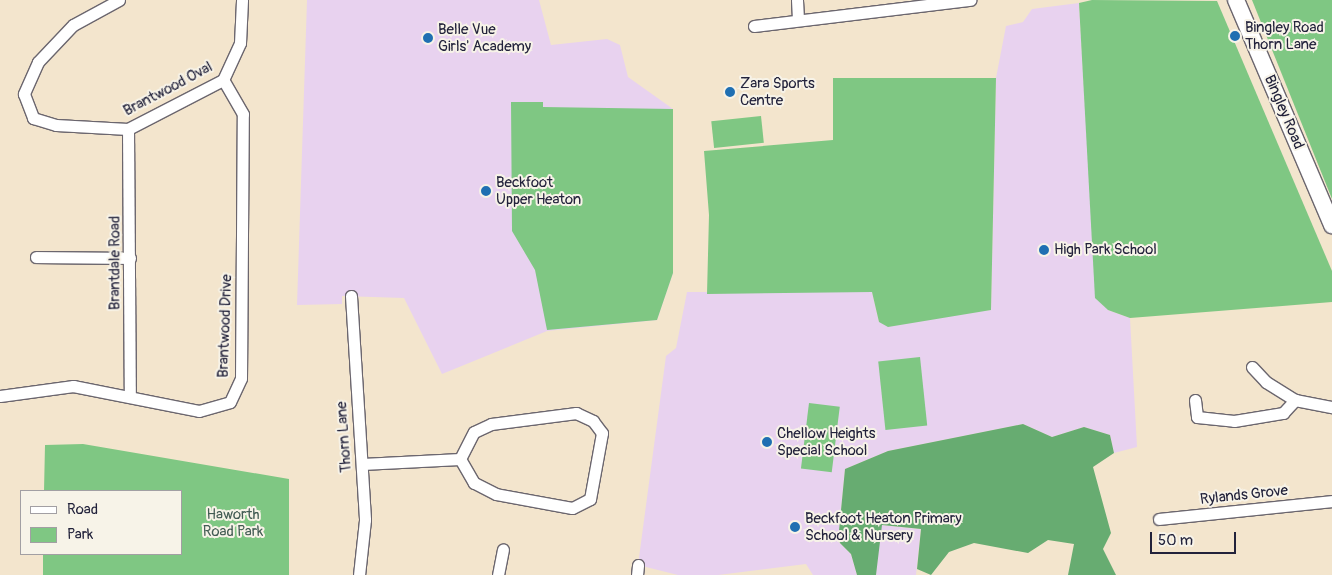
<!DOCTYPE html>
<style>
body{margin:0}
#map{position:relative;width:1332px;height:575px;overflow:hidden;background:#f3e5cd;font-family:Pangolin,sans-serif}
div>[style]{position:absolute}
.built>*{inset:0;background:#e8d2ef;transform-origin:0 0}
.green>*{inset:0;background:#7fc783;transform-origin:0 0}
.forest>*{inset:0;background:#67ac71}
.roads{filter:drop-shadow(1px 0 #6b666e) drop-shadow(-1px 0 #6b666e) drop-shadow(0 1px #6b666e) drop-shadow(0 -1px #6b666e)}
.minor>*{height:11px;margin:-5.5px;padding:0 5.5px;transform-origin:5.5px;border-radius:5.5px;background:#fff}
.secondary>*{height:16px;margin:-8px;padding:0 8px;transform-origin:8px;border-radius:8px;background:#fff}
.dots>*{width:14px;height:14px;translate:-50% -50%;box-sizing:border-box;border:2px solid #f7f3e8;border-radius:50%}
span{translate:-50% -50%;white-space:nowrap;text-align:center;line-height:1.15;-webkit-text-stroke:4px #f7f3e8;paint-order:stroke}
.poi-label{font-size:15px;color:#22223b}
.left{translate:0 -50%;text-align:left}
.street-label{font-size:15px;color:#22223b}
.park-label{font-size:15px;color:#435c54}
.legend{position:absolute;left:20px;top:490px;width:162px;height:65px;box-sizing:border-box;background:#f7f3e8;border:1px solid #a29fa3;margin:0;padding:6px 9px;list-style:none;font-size:15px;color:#22223b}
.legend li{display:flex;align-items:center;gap:10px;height:25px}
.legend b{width:25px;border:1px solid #a29fa3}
.scale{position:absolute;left:1150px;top:532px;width:86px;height:22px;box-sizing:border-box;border:2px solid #22223b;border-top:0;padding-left:6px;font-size:15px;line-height:18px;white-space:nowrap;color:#22223b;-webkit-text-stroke:4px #f7f3e8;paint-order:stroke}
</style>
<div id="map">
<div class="built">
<i style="clip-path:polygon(307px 0,539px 0,551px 45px,607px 39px,620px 45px,628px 77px,673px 109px,673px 273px,657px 320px,547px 331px,442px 374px,404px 298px,342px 296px,342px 304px,297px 305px)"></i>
<i style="clip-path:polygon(1079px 3px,1091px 207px,1108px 310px,1130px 318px,1137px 447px,1114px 453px,1110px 435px,1084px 427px,1052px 437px,1023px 424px,888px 451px,845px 469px,838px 541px,851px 554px,857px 575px,813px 575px,806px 564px,718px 575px,678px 575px,638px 565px,666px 356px,676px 348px,687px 292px,872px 292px,879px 322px,991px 310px,996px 78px,1006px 26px,1023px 22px,1032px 9px)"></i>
<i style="left:881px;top:525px;width:40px;height:50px;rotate:6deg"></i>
</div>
<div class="green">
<i style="clip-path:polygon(1092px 0,1217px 1px,1332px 271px,1332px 302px,1130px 318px,1108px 310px,1095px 298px,1079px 3px)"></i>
<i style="clip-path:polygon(1252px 0,1332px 0,1332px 199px)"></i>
<i style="clip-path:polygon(833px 78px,996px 78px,991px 310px,888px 327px,879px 322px,872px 292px,707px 294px,709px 215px,704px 151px,833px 140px)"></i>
<i style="clip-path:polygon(511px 102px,543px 102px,543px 107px,673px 109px,673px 273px,657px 320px,547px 330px,535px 270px,512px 231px)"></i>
<i style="left:761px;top:116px;width:27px;height:50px;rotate:84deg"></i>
<i style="left:920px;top:357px;width:69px;height:42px;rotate:84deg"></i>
<i style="left:809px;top:403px;width:31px;height:66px;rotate:7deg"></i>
<i style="clip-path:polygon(83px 444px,289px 479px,289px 575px,43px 575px,43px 554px,181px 554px,181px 491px,44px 491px,45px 445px)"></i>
</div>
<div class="forest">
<i style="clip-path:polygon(1023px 424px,1052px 437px,1084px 427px,1110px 435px,1114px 453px,1093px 467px,1111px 533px,1103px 549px,1116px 575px,1068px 575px,1074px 544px,1048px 540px,1028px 553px,974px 543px,949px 552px,931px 575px,917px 569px,921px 529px,882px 525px,876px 575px,857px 575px,851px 554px,838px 541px,845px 469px,888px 451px)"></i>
</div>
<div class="roads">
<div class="minor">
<i style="left:119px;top:0;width:52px;rotate:151.5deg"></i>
<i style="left:73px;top:25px;width:51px;rotate:133.4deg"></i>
<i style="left:38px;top:62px;width:35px;rotate:114deg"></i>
<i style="left:24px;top:94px;width:26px;rotate:69deg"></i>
<i style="left:33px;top:118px;width:24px;rotate:17deg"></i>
<i style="left:56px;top:125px;width:72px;rotate:3.2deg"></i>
<i style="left:128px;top:129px;width:107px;rotate:-27.3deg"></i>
<i style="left:223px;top:80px;width:41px;rotate:-65.3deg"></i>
<i style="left:240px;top:43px;width:43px;rotate:-87.3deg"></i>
<i style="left:797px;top:0;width:18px;rotate:87deg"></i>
<i style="left:754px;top:26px;width:218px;rotate:-6.9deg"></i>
<i style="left:128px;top:129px;width:268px;rotate:89.6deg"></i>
<i style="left:36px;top:257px;width:94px;rotate:0.6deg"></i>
<i style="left:351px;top:296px;width:224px;rotate:86.4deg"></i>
<i style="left:365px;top:520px;width:55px;rotate:96.2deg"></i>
<i style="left:1252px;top:367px;width:21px;rotate:47deg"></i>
<i style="left:1266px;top:382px;width:34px;rotate:32deg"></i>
<i style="left:1295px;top:400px;width:38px;rotate:11deg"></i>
<i style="left:0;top:396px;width:74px;rotate:-7.8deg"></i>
<i style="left:73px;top:386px;width:128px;rotate:11.2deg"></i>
<i style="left:199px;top:411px;width:32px;rotate:-16deg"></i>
<i style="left:230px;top:402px;width:26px;rotate:-65deg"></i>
<i style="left:241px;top:378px;width:264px;rotate:-89.6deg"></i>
<i style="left:243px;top:114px;width:39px;rotate:-120deg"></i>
<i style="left:1195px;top:400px;width:17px;rotate:83deg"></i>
<i style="left:1197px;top:417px;width:37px;rotate:6deg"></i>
<i style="left:1234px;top:421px;width:50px;rotate:-9.3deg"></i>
<i style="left:1283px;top:413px;width:18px;rotate:-47deg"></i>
<i style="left:362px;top:464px;width:98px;rotate:-2.9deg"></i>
<i style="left:460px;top:459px;width:30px;rotate:-63deg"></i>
<i style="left:474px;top:432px;width:19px;rotate:-25deg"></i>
<i style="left:491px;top:424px;width:86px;rotate:-7.4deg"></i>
<i style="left:576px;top:413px;width:19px;rotate:25deg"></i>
<i style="left:593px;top:421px;width:15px;rotate:53deg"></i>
<i style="left:602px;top:433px;width:67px;rotate:100.3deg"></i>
<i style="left:590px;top:499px;width:20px;rotate:153deg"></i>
<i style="left:572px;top:508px;width:77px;rotate:-169.6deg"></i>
<i style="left:496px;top:494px;width:25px;rotate:-153deg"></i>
<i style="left:474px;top:483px;width:28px;rotate:-120deg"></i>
<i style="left:1159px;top:519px;width:174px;rotate:-5.9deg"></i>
<i style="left:498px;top:575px;width:26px;rotate:-79deg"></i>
<i style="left:637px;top:575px;width:10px;rotate:-84deg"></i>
</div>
<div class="secondary">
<i style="left:1236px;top:0;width:245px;rotate:66.9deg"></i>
</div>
</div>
<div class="dots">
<i style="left:1235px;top:36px;background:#1f6fb2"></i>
<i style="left:428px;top:38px;background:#1f6fb2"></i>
<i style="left:730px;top:92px;background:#1f6fb2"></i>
<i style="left:486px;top:191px;background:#1f6fb2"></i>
<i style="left:1044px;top:250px;background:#1f6fb2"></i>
<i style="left:767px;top:442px;background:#1f6fb2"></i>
<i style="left:795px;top:527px;background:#1f6fb2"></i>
</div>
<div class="poi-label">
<span class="left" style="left:1245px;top:36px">Bingley Road<br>Thorn Lane</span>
<span class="left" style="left:438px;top:38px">Belle Vue<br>Girls' Academy</span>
<span class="left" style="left:740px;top:92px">Zara Sports<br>Centre</span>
<span class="left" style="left:496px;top:191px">Beckfoot<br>Upper Heaton</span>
<span class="left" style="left:1054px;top:250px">High Park School</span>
<span class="left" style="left:777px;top:442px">Chellow Heights<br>Special School</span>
<span class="left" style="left:805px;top:527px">Beckfoot Heaton Primary<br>School &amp; Nursery</span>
</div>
<div class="street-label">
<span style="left:168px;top:89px;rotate:-28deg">Brantwood Oval</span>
<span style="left:1284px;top:112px;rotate:67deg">Bingley Road</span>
<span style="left:115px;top:263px;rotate:-90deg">Brantdale Road</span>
<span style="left:225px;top:326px;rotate:-88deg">Brantwood Drive</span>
<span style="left:344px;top:437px;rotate:-94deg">Thorn Lane</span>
<span style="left:1244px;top:495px;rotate:-6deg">Rylands Grove</span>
</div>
<div class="park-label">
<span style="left:233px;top:523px">Haworth<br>Road Park</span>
</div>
<ul class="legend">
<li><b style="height:6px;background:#fff"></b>Road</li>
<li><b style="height:14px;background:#7fc783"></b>Park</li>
</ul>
<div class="scale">50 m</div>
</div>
